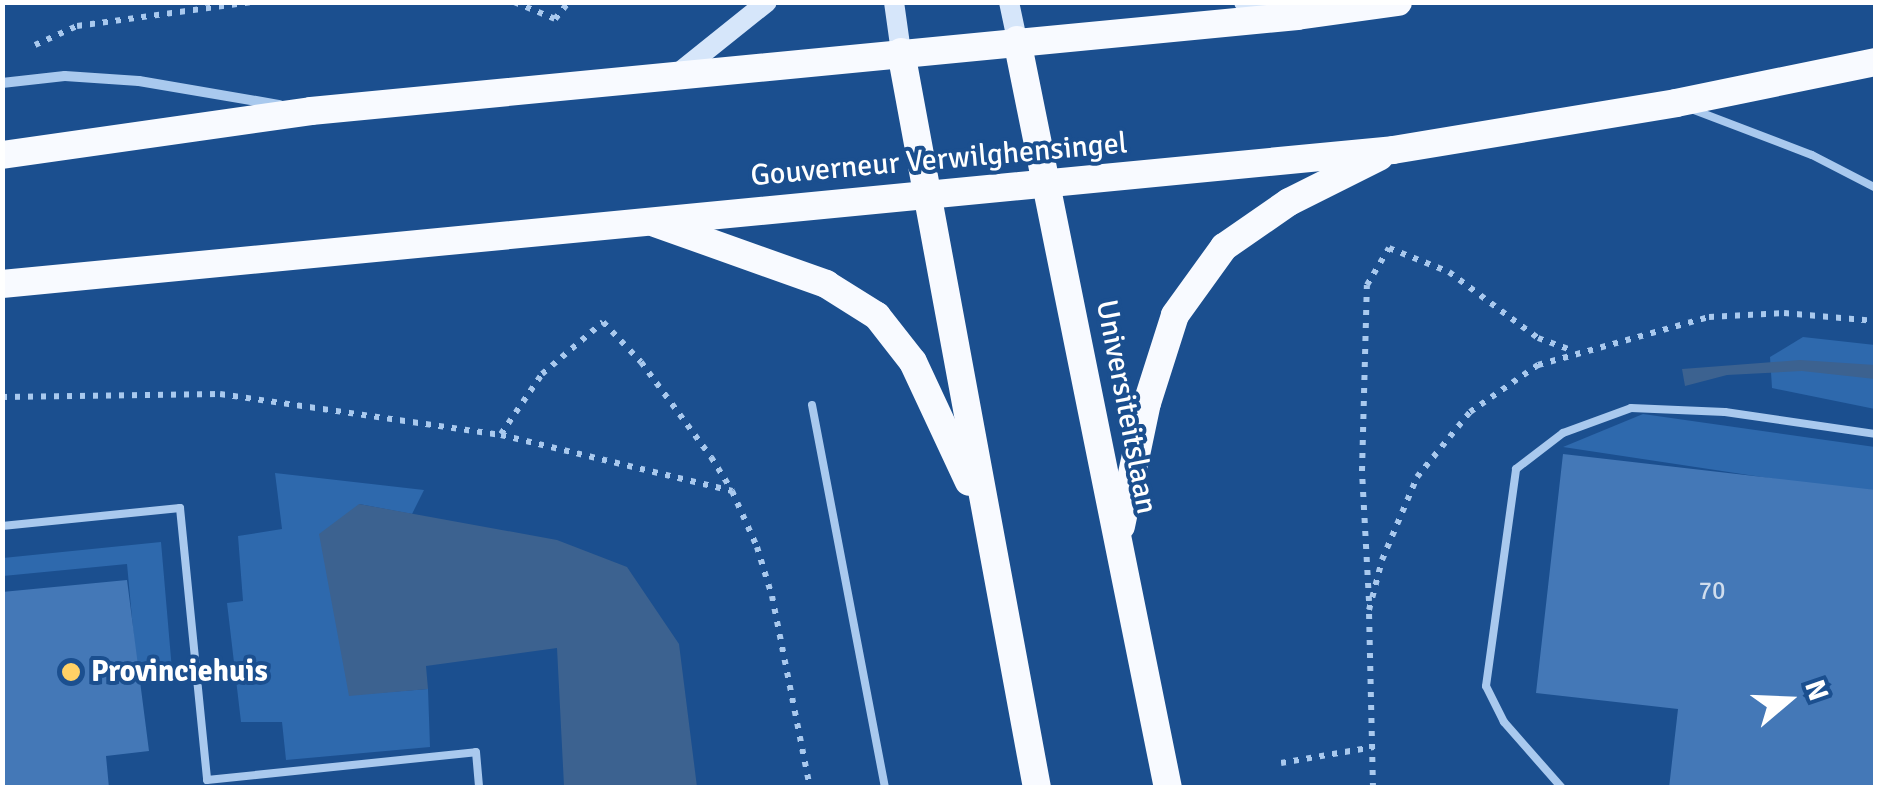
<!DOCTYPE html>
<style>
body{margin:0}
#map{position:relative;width:1878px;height:790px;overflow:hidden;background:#1b4f8f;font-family:Signika,sans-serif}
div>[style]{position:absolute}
.green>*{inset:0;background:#2e69ad}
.water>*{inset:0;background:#3c6290}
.building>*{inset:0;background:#4478b7}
.path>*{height:6px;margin-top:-3px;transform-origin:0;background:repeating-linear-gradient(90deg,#a9c9ee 0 5px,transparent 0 13px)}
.service>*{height:8px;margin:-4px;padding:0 4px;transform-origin:4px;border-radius:4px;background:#a9c9ee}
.minor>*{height:10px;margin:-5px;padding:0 5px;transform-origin:5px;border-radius:5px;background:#a9c9ee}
.secondary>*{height:20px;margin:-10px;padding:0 10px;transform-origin:10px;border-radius:10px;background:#d6e6fa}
.trunk>*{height:28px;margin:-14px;padding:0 14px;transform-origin:14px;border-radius:14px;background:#f8faff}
.dots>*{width:28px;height:28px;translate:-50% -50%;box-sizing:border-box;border:5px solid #1b4f8f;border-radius:50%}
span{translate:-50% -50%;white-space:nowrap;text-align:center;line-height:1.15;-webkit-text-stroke:8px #1b4f8f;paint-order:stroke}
.number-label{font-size:25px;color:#d0dded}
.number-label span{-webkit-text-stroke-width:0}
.street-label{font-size:30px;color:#fff}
.poi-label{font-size:30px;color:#fff;font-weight:700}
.left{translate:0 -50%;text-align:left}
.frame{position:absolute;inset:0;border:5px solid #fff;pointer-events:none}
.north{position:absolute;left:1738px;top:650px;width:100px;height:100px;-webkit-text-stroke:8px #1b4f8f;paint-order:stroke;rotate:71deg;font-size:28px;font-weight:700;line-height:40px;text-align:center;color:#fff}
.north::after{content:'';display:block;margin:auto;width:35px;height:45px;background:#fff;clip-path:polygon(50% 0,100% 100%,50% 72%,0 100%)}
</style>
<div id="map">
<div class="green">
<i style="clip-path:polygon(1803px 337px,1875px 345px,1875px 409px,1772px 388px,1770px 357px)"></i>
<i style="clip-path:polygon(1643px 414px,1875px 447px,1875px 494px,1563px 447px)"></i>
<i style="clip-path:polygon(275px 473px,424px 490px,412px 514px,359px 504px,349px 695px,428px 689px,430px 747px,286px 760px,282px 722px,241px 722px,227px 603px,243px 601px,238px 536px,282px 529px)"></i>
<i style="clip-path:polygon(161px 542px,172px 670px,137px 672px,127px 564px,3px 576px,3px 558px)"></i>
</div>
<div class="water">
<i style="clip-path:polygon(1800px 360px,1875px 365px,1875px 379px,1802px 371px,1727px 375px,1685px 386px,1682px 369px)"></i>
<i style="clip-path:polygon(359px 504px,557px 540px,627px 567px,679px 644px,697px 787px,546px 787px,564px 786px,557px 648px,426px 666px,428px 689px,349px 696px,319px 534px)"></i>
</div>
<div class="building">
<i style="clip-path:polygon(1563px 454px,1876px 490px,1876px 788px,1669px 788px,1678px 709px,1536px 693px)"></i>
<i style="clip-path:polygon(127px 580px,149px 751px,106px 756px,109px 788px,2px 788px,2px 592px)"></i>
</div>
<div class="path">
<i style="left:514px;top:2px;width:44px;rotate:22.5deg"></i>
<i style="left:555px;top:19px;width:22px;rotate:-51deg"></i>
<i style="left:35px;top:45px;width:46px;rotate:-24.3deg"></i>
<i style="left:77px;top:26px;width:178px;rotate:-7.8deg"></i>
<i style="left:2px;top:397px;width:218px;rotate:-0.8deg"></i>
<i style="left:220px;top:394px;width:284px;rotate:8.3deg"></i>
<i style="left:501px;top:435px;width:238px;rotate:13.6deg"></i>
<i style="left:501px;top:434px;width:73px;rotate:-55.7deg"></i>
<i style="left:542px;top:374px;width:80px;rotate:-40.4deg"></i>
<i style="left:603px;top:322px;width:55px;rotate:46.5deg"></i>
<i style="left:641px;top:362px;width:118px;rotate:53.6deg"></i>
<i style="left:711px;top:457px;width:40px;rotate:58deg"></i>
<i style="left:732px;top:491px;width:61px;rotate:65.9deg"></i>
<i style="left:757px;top:547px;width:51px;rotate:73deg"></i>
<i style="left:772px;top:596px;width:196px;rotate:78.8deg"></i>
<i style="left:1369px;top:601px;width:130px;rotate:-93.1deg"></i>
<i style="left:1362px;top:471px;width:186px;rotate:-88.5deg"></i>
<i style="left:1367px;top:285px;width:43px;rotate:-59.3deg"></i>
<i style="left:1389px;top:248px;width:65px;rotate:21.8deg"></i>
<i style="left:1449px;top:272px;width:111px;rotate:36.6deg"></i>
<i style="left:1538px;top:338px;width:37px;rotate:20deg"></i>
<i style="left:1281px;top:763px;width:94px;rotate:-9.8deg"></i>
<i style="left:1373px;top:788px;width:178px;rotate:-91.3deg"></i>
<i style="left:1369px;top:610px;width:52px;rotate:-75.4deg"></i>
<i style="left:1382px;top:560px;width:90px;rotate:-67.1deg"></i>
<i style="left:1417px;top:477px;width:84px;rotate:-50.8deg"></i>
<i style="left:1470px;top:412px;width:83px;rotate:-34.7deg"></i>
<i style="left:1538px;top:365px;width:178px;rotate:-15.7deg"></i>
<i style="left:1709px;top:317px;width:75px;rotate:-3.1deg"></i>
<i style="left:1784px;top:313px;width:92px;rotate:5deg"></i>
</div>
<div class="service">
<i style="left:1694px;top:110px;width:126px;rotate:20.9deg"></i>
<i style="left:1812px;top:155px;width:72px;rotate:27.3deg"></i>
<i style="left:812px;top:405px;width:390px;rotate:79.2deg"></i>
<i style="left:2px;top:526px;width:179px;rotate:-5.8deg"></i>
<i style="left:180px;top:508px;width:273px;rotate:84.3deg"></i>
<i style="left:207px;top:780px;width:270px;rotate:-5.9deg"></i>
<i style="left:476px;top:752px;width:36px;rotate:85deg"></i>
<i style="left:1562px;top:788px;width:88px;rotate:-131.3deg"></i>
<i style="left:1504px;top:722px;width:40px;rotate:-116.6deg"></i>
<i style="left:1486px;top:686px;width:219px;rotate:-82.1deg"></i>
<i style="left:1516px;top:469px;width:59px;rotate:-37.5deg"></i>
<i style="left:1563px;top:433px;width:72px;rotate:-20.2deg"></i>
<i style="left:1631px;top:408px;width:94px;rotate:2.4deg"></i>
<i style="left:1725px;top:412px;width:153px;rotate:8.3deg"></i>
</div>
<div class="minor">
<i style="left:2px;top:83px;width:63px;rotate:-6.3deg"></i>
<i style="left:65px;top:76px;width:74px;rotate:3.9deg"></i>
<i style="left:139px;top:81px;width:143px;rotate:9.7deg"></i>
</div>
<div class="secondary">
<i style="left:894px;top:2px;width:50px;rotate:82deg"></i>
<i style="left:1009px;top:2px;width:39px;rotate:78deg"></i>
<i style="left:1244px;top:2px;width:38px;rotate:15deg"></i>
<i style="left:677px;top:74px;width:115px;rotate:-38.7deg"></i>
</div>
<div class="trunk">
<i style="left:1017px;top:40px;width:763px;rotate:78.59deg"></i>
<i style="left:901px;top:52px;width:748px;rotate:79.53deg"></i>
<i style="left:2px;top:155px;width:312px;rotate:-8.1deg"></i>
<i style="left:311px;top:111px;width:991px;rotate:-5.5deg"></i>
<i style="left:1297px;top:16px;width:102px;rotate:-7.9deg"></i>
<i style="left:655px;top:223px;width:182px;rotate:19.6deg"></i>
<i style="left:826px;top:284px;width:60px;rotate:32.1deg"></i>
<i style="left:877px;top:316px;width:58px;rotate:52deg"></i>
<i style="left:913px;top:362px;width:132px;rotate:65deg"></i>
<i style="left:2px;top:284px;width:1397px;rotate:-5.5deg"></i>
<i style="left:1393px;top:150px;width:287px;rotate:-9.4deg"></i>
<i style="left:1676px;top:103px;width:204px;rotate:-11.6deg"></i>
<i style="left:1121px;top:526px;width:126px;rotate:-78.1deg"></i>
<i style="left:1147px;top:403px;width:92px;rotate:-72.3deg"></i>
<i style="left:1175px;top:315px;width:84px;rotate:-54.2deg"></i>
<i style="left:1224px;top:247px;width:79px;rotate:-34.7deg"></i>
<i style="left:1289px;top:202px;width:101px;rotate:-26.6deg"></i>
</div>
<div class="dots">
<i style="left:71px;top:672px;background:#ffd166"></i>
</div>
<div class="number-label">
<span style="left:1712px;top:591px">70</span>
</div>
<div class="street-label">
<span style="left:939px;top:160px;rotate:-5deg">Gouverneur Verwilghensingel</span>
<span style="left:1126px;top:407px;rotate:79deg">Universiteitslaan</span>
</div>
<div class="poi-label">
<span class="left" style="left:91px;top:672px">Provinciehuis</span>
</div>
<div class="frame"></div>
<div class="north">N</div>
</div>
